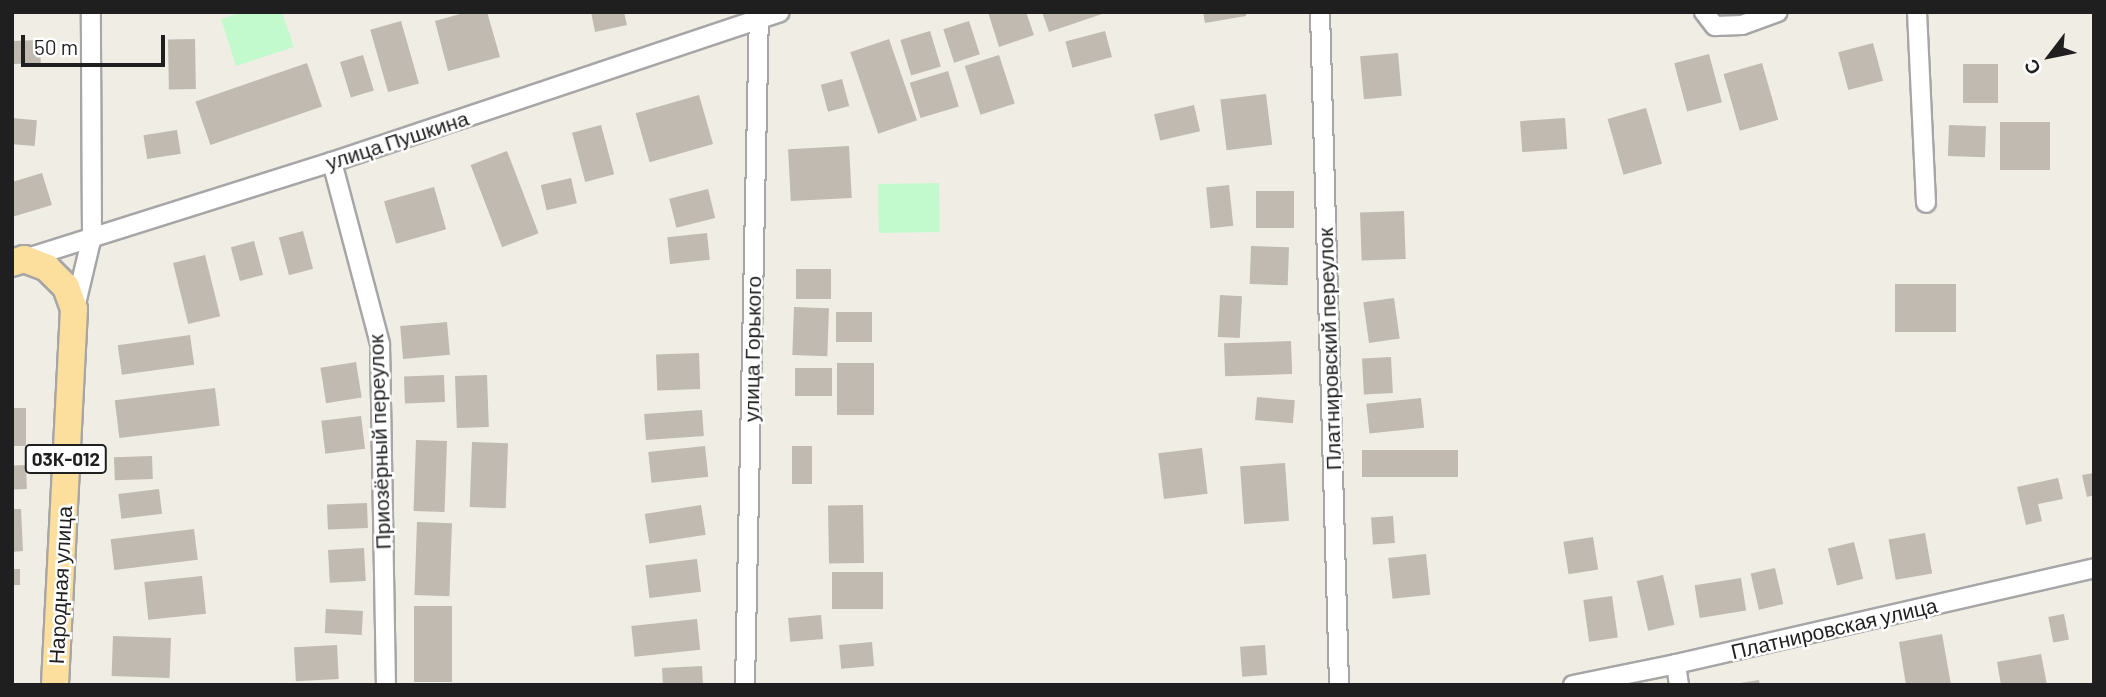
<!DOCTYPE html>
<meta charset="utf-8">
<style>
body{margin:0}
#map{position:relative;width:2106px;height:697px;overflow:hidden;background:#f0ede5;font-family:Barlow,sans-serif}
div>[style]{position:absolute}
.park>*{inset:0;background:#c2facd;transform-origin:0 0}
.building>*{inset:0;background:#c0bab1;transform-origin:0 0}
.roads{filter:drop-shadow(2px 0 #a6a6a6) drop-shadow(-2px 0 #a6a6a6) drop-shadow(0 2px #a6a6a6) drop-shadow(0 -2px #a6a6a6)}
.minor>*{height:18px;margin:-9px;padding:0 9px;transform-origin:9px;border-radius:9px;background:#fff}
.primary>*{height:26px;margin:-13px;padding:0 13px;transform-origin:13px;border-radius:13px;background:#fcde9d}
span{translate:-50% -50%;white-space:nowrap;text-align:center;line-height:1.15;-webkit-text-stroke:5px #fff;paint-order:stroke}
.shield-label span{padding:2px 5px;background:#fff;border:2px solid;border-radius:5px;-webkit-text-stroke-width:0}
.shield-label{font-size:19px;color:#1f1f1f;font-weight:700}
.street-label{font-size:21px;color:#1f1f1f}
.frame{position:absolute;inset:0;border:14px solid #1f1f1f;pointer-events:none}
.north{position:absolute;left:2015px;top:21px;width:70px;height:70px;-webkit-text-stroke:5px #fff;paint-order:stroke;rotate:238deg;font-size:19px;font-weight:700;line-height:28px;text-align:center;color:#1f1f1f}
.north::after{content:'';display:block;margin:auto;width:24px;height:32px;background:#1f1f1f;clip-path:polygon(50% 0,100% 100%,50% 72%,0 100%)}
.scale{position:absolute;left:21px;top:35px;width:144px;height:32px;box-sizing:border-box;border:4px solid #1f1f1f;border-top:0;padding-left:9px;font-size:21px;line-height:24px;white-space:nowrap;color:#1f1f1f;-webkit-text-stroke:5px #fff;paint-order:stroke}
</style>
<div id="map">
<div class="park">
<i style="clip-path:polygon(243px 12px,282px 12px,294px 47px,236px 66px,221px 19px)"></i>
<i style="left:939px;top:183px;width:49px;height:61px;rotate:89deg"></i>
</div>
<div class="building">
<i style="clip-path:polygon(467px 12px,487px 12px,500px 57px,448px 71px,435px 21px)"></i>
<i style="clip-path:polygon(591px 12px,624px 12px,627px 25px,595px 32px)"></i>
<i style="clip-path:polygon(988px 12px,1026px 12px,1034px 35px,999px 47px)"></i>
<i style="clip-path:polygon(1042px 12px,1101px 12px,1102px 14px,1049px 32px)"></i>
<i style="clip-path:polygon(1203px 12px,1246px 12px,1246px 16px,1205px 23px)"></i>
<i style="left:401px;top:21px;width:65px;height:32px;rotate:74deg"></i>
<i style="left:969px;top:21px;width:35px;height:27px;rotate:72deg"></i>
<i style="left:930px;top:31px;width:37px;height:31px;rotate:73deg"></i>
<i style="left:1105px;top:31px;width:27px;height:41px;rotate:75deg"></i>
<i style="left:195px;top:39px;width:50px;height:27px;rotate:89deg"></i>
<i style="left:889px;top:39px;width:86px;height:41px;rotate:71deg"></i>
<i style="left:40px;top:40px;width:23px;height:28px;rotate:88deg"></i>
<i style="left:1873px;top:43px;width:39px;height:36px;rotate:75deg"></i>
<i style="left:1398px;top:53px;width:43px;height:38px;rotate:85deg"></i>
<i style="left:1709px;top:54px;width:50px;height:36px;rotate:75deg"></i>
<i style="left:363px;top:55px;width:37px;height:24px;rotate:73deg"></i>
<i style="left:999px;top:55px;width:51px;height:36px;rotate:72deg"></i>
<i style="left:307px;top:63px;width:46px;height:118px;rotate:71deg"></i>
<i style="left:1762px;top:63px;width:59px;height:40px;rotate:74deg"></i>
<i style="left:1998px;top:64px;width:39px;height:35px;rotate:90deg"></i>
<i style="left:948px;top:71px;width:37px;height:40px;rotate:73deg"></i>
<i style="left:842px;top:79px;width:28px;height:22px;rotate:75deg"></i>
<i style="left:1266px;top:94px;width:51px;height:46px;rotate:83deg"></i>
<i style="left:699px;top:95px;width:51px;height:66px;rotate:74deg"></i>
<i style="left:1194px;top:105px;width:27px;height:41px;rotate:77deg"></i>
<i style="left:1646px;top:108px;width:58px;height:40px;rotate:74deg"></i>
<i style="left:12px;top:118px;width:25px;height:26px;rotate:5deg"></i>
<i style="left:1565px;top:118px;width:31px;height:45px;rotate:86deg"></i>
<i style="left:2000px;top:122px;width:50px;height:48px"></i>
<i style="left:601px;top:125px;width:51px;height:30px;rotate:75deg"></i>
<i style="left:1949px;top:125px;width:37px;height:31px;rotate:2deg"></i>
<i style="left:177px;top:130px;width:24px;height:34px;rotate:81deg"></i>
<i style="left:849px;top:146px;width:52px;height:61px;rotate:87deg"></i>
<i style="left:507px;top:151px;width:88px;height:39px;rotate:69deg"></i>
<i style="clip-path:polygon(42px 173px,52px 205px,12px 217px,12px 182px)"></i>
<i style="left:571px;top:178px;width:26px;height:31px;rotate:77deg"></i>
<i style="left:1229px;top:185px;width:41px;height:23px;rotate:84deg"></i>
<i style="left:434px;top:187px;width:44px;height:52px;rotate:74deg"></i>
<i style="left:708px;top:189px;width:30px;height:40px;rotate:76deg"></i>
<i style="left:1294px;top:191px;width:37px;height:38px;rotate:90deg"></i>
<i style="left:1404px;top:211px;width:48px;height:44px;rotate:88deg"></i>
<i style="left:303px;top:231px;width:39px;height:25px;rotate:75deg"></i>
<i style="left:707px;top:233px;width:27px;height:40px;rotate:84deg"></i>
<i style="left:254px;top:241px;width:35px;height:24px;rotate:75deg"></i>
<i style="left:1251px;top:246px;width:38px;height:38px;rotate:2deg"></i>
<i style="left:205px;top:255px;width:63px;height:33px;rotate:76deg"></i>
<i style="left:796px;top:269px;width:35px;height:30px"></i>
<i style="left:1895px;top:284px;width:61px;height:48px"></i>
<i style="left:1220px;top:295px;width:22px;height:42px;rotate:3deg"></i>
<i style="left:1394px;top:298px;width:41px;height:31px;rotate:82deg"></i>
<i style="left:794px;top:307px;width:35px;height:48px;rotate:2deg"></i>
<i style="left:836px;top:312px;width:36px;height:30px"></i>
<i style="left:447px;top:322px;width:33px;height:47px;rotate:85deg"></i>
<i style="left:190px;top:335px;width:30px;height:73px;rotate:82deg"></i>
<i style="left:1291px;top:341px;width:33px;height:67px;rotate:88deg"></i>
<i style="left:699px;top:353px;width:36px;height:43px;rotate:88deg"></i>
<i style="left:1391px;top:357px;width:36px;height:29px;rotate:87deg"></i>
<i style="left:356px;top:362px;width:36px;height:36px;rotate:81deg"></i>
<i style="left:837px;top:363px;width:37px;height:52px"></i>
<i style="left:795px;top:368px;width:37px;height:28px"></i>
<i style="left:444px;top:375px;width:27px;height:40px;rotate:88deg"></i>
<i style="left:487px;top:375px;width:52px;height:32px;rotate:88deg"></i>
<i style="left:215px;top:388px;width:38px;height:101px;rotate:83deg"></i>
<i style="left:1257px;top:397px;width:38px;height:23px;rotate:5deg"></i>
<i style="left:1421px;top:398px;width:30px;height:55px;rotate:84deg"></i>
<i style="left:12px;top:408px;width:14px;height:38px"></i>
<i style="left:702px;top:410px;width:26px;height:58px;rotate:86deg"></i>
<i style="left:361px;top:416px;width:33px;height:40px;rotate:83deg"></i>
<i style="left:416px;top:440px;width:31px;height:71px;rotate:2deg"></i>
<i style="left:472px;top:442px;width:36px;height:65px;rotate:2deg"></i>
<i style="left:705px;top:446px;width:31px;height:57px;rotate:84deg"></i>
<i style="left:792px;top:446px;width:20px;height:38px"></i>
<i style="left:1202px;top:448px;width:46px;height:44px;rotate:83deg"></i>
<i style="left:1362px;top:450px;width:96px;height:27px"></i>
<i style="left:152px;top:456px;width:23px;height:38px;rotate:88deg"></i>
<i style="left:1285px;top:463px;width:58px;height:45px;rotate:86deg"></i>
<i style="left:26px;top:465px;width:24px;height:14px;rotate:88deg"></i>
<i style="clip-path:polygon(2094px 473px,2094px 495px,2087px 497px,2082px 475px)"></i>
<i style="clip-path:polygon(2058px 478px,2063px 499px,2038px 504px,2042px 521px,2026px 525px,2017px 487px)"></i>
<i style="left:159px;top:489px;width:25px;height:41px;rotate:83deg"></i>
<i style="left:367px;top:503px;width:25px;height:40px;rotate:88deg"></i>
<i style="left:701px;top:505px;width:30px;height:57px;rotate:81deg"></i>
<i style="left:863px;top:505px;width:58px;height:35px;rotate:89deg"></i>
<i style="clip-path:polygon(12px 509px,21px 509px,23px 551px,12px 552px)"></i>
<i style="left:1393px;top:516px;width:27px;height:22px;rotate:86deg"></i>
<i style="left:417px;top:522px;width:35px;height:73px;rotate:2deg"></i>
<i style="left:194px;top:529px;width:31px;height:84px;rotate:83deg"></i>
<i style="left:1925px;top:533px;width:41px;height:37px;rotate:80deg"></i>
<i style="left:1593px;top:537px;width:33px;height:30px;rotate:81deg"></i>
<i style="left:1854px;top:542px;width:38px;height:27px;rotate:76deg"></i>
<i style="left:364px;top:548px;width:33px;height:36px;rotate:87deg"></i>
<i style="left:1426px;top:554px;width:41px;height:38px;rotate:84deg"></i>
<i style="left:697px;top:559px;width:33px;height:52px;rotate:83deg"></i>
<i style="left:1775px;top:568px;width:37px;height:25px;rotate:77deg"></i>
<i style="left:12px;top:569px;width:8px;height:16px"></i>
<i style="left:832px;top:572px;width:51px;height:37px"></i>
<i style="left:1663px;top:575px;width:51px;height:27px;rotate:77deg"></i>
<i style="left:202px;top:576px;width:38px;height:58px;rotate:84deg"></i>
<i style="left:1741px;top:578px;width:33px;height:47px;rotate:81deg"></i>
<i style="left:1612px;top:596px;width:42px;height:29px;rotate:82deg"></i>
<i style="left:414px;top:606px;width:38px;height:76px"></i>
<i style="left:326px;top:609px;width:37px;height:24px;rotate:3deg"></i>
<i style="left:2064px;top:614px;width:26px;height:16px;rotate:79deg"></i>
<i style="left:821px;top:615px;width:24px;height:33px;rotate:85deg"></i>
<i style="left:697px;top:619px;width:31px;height:66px;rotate:84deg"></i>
<i style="clip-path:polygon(1942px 634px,1951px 685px,1906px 685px,1899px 642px)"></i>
<i style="left:113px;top:636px;width:58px;height:40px;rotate:2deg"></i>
<i style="left:872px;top:642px;width:24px;height:33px;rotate:85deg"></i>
<i style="left:337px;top:645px;width:34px;height:43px;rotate:87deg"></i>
<i style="left:1265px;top:645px;width:30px;height:25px;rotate:86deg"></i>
<i style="clip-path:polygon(2041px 654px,2047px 685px,2001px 685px,1997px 662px)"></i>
<i style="left:702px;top:666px;width:19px;height:40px;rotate:87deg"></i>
<i style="clip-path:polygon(1759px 680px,1760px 685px,1740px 685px,1740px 683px)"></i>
</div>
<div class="roads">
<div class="minor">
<i style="left:1320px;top:12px;width:673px;rotate:88.38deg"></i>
<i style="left:1704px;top:12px;width:18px;rotate:52deg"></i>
<i style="left:1715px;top:26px;width:27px;rotate:-2deg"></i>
<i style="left:1742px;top:25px;width:38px;rotate:-20deg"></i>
<i style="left:1917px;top:12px;width:191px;rotate:87.3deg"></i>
<i style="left:332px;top:162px;width:188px;rotate:75.2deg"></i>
<i style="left:380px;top:344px;width:341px;rotate:89deg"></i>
<i style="left:24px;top:259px;width:323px;rotate:-17.5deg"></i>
<i style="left:332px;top:162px;width:472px;rotate:-18.5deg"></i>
<i style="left:75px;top:308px;width:74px;rotate:-76.7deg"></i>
<i style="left:92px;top:236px;width:224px;rotate:-90.3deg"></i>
<i style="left:1676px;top:664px;width:21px;rotate:82deg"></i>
<i style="left:745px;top:685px;width:673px;rotate:-88.81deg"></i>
<i style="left:1573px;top:685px;width:105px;rotate:-11.5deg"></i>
<i style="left:1676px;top:664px;width:429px;rotate:-12.9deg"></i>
</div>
<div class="primary">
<i style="left:12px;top:263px;width:13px;rotate:-18deg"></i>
<i style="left:24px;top:259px;width:25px;rotate:21deg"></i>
<i style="left:47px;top:268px;width:27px;rotate:45deg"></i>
<i style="left:66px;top:287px;width:23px;rotate:70deg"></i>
<i style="left:74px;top:309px;width:376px;rotate:92.9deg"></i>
</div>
</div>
<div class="shield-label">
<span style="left:66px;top:459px">03К-012</span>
</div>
<div class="street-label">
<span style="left:397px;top:140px;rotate:-18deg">улица Пушкина</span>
<span style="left:752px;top:349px;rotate:-89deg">улица Горького</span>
<span style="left:1329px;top:349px;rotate:-92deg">Платнировский переулок</span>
<span style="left:379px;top:442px;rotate:-92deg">Приозёрный переулок</span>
<span style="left:60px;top:585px;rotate:-87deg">Народная улица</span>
<span style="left:1834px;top:628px;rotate:-13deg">Платнировская улица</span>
</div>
<div class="frame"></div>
<div class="north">С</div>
<div class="scale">50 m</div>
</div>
